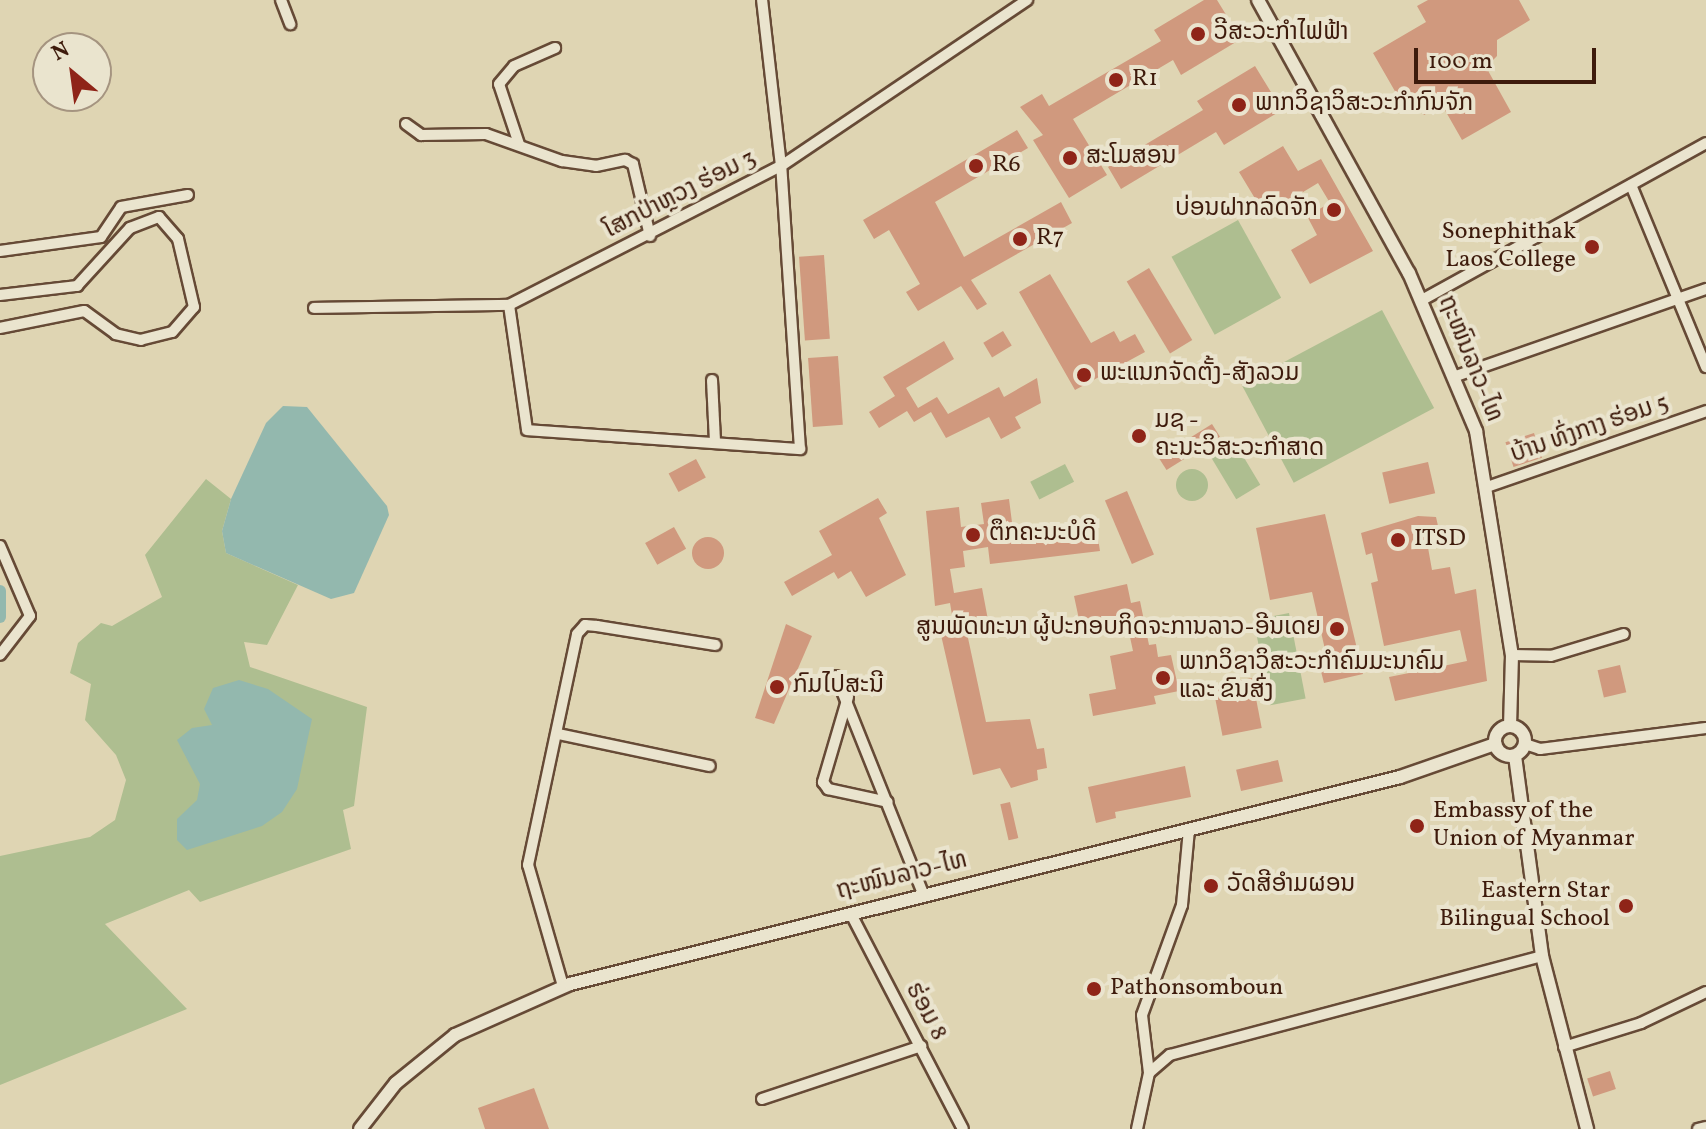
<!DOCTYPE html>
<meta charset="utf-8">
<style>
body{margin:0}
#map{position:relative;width:1706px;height:1129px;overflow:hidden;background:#dfd5b3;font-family:Vollkorn,"Noto Sans Lao",serif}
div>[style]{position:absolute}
.green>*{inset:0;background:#aebe90;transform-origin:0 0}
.round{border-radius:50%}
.water>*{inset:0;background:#93b8ae}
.canal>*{height:12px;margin:-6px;padding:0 6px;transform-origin:6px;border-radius:6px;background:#93b8ae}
.building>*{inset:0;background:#d0997e;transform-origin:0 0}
.roads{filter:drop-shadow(2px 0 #664a36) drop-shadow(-2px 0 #664a36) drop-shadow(0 2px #664a36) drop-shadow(0 -2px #664a36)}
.minor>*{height:10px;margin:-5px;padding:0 5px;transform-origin:5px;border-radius:5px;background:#eae4ce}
.tertiary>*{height:12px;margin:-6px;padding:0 6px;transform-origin:6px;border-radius:6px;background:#eae4ce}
.tertiary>.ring{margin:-6px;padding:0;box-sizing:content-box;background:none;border:12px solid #eae4ce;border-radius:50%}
.dots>*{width:22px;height:22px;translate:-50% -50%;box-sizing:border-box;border:4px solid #eae4ce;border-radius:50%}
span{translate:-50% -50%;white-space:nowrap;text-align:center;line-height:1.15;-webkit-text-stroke:8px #eae4ce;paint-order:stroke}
.poi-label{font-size:24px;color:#3e1b0c}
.left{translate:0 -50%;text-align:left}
.right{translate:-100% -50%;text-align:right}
.street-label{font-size:24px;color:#3e1b0c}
.north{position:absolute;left:32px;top:32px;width:80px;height:80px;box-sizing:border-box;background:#eae4ce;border:2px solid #a59480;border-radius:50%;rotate:331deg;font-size:22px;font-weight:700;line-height:32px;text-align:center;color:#3e1b0c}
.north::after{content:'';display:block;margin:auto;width:28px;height:36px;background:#8f2418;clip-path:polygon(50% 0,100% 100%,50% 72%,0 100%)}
.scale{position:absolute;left:1414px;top:48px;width:182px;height:36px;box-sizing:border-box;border:4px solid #3e1b0c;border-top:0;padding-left:10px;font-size:24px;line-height:28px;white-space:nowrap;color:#3e1b0c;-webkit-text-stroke:6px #eae4ce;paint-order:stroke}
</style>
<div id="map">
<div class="green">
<i style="left:1238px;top:220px;width:89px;height:76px;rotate:61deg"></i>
<i style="left:1382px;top:310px;width:111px;height:159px;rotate:62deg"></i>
<i style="left:1234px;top:441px;width:51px;height:28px;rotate:59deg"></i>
<i style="left:1065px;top:464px;width:20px;height:39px;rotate:63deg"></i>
<i class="round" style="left:1176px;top:469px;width:32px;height:32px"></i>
<i style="clip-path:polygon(206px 479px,231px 499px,222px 531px,226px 553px,298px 585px,267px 645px,244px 642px,250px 667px,367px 707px,354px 806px,343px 810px,351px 849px,200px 902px,189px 890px,105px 924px,187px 1009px,0 1085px,0 856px,90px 837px,115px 820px,126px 780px,116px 755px,85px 720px,91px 684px,70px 673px,78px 643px,101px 623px,112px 626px,162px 597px,145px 555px)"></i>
<i style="left:1289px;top:613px;width:87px;height:36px;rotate:79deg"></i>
</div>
<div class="water">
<i style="clip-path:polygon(283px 406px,307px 407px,387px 506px,389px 515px,354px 593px,331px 599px,226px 553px,222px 531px,231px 499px,266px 423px)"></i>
<i style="clip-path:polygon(239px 680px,268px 689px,312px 719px,297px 789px,282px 812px,262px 826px,187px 850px,177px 840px,177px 819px,197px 800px,200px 784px,177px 740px,192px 728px,212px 725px,204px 709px,213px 688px)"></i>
</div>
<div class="canal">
<i style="left:0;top:591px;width:26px;rotate:90deg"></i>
</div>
<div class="building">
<i style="clip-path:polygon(1204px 0,1217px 0,1241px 39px,1181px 75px,1173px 60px,1073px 119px,1107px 175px,1069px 198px,1033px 140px,1043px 135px,1020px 107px,1042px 94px,1049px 106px,1161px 41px,1154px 30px)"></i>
<i style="clip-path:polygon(1428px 0,1519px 0,1530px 20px,1497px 40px,1497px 56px,1486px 67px,1511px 112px,1462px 140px,1442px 105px,1424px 115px,1412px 94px,1400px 100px,1373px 53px,1426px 22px,1417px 6px)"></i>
<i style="clip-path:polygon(1255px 66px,1282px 110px,1224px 145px,1216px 132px,1121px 189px,1108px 167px,1203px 110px,1197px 101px)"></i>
<i style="clip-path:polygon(1017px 130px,1028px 148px,935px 202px,964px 257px,1061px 202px,1072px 223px,971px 280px,987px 304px,977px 310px,961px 286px,918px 311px,906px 292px,920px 284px,889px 230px,874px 239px,863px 220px)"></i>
<i style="clip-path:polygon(1283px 146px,1298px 171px,1321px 159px,1373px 251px,1310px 284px,1291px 250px,1317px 235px,1307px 216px,1330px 203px,1318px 183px,1265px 215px,1239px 172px)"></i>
<i style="left:824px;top:255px;width:84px;height:25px;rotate:86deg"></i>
<i style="left:1149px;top:268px;width:84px;height:26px;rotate:59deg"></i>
<i style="clip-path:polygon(1050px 274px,1091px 343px,1114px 331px,1120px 342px,1135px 334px,1145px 352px,1075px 390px,1019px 292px)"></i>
<i style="left:1003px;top:331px;width:17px;height:23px;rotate:59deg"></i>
<i style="clip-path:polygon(944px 341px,954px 359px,906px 388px,918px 408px,937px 397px,948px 414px,999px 387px,1004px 397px,1037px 378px,1041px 403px,1015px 417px,1021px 428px,1001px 439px,989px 417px,946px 438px,931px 412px,914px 422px,907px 411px,879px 428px,869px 412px,895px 396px,883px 377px)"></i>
<i style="left:838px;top:356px;width:69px;height:30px;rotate:86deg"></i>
<i style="left:1212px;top:424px;width:15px;height:63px;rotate:58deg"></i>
<i style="left:1534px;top:433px;width:26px;height:30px;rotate:72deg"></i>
<i style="left:696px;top:459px;width:21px;height:31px;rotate:62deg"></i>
<i style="left:1428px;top:462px;width:32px;height:47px;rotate:77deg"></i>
<i style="left:1127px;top:491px;width:69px;height:24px;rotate:67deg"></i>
<i style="clip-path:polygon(878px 498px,887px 513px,879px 518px,906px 575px,866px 597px,851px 571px,838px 579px,834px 572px,792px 596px,784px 582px,832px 555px,819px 531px)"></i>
<i style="clip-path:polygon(1009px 499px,1014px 538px,1096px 525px,1100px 551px,990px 564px,988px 547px,963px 551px,965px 567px,950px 569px,954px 593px,982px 588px,988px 620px,965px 624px,986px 722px,1030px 719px,1037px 749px,1044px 748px,1047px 768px,1037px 770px,1038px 780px,1011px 788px,1000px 768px,973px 775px,941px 635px,955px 633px,950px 603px,935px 606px,926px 511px,959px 507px,961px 527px,984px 524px,981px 503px)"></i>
<i style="clip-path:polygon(1325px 514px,1363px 674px,1324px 683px,1317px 656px,1326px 654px,1312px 592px,1270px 600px,1256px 528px)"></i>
<i style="clip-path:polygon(1418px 516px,1436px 517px,1441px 539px,1427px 542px,1432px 570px,1450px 567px,1455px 594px,1476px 589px,1487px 681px,1395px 701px,1389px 677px,1409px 673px,1408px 666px,1417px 664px,1419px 671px,1467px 661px,1460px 630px,1384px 646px,1371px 583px,1378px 581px,1372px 553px,1366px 555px,1361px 533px)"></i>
<i style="left:674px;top:527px;width:25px;height:33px;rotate:61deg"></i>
<i class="round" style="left:692px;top:537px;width:32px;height:32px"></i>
<i style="clip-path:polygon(1127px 584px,1131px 603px,1140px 601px,1149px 645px,1156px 644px,1158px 657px,1171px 655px,1179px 691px,1154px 696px,1156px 704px,1093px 716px,1089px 694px,1116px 689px,1110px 656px,1133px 651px,1125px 614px,1080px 624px,1074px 596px)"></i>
<i style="clip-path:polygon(786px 624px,812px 636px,774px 724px,755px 718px)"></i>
<i style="left:1620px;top:665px;width:28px;height:23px;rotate:77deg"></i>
<i style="left:1252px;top:678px;width:51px;height:40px;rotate:79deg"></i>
<i style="left:1278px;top:760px;width:22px;height:43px;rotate:77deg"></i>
<i style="clip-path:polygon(1185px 766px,1191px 797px,1115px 812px,1116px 818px,1096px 823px,1088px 787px)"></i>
<i style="left:1010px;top:802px;width:37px;height:10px;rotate:77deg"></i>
<i style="left:1610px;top:1071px;width:19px;height:24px;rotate:72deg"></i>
<i style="clip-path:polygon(534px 1088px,549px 1129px,485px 1129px,478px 1108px)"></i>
</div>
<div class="roads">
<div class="minor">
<i style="left:281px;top:0;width:26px;rotate:69deg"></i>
<i style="left:406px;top:124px;width:19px;rotate:36deg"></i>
<i style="left:421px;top:135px;width:65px;rotate:-0.9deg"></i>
<i style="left:486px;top:134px;width:81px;rotate:19.6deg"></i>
<i style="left:562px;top:161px;width:34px;rotate:8deg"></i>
<i style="left:596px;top:166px;width:30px;rotate:-12deg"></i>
<i style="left:625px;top:160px;width:9px;rotate:27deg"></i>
<i style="left:633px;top:164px;width:74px;rotate:76.7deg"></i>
<i style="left:519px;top:144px;width:63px;rotate:-108.4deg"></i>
<i style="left:499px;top:84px;width:23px;rotate:-50deg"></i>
<i style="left:514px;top:66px;width:45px;rotate:-23.7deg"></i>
<i style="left:1631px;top:185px;width:197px;rotate:67.6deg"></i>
<i style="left:0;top:251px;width:102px;rotate:-7.9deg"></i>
<i style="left:101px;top:237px;width:36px;rotate:-56deg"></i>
<i style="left:121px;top:207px;width:68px;rotate:-10.2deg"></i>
<i style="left:0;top:295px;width:78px;rotate:-6.7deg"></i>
<i style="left:77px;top:286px;width:79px;rotate:-47.6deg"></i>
<i style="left:130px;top:228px;width:31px;rotate:-21deg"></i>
<i style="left:159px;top:217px;width:29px;rotate:49deg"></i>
<i style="left:178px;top:239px;width:70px;rotate:76.8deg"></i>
<i style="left:194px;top:307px;width:33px;rotate:131deg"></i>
<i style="left:172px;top:332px;width:32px;rotate:166deg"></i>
<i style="left:141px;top:340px;width:26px;rotate:-167deg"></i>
<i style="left:116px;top:334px;width:39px;rotate:-144deg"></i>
<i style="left:84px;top:311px;width:86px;rotate:168.6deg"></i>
<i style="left:1422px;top:300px;width:325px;rotate:-28.9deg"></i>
<i style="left:509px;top:305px;width:126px;rotate:81.8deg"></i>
<i style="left:527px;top:430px;width:274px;rotate:4deg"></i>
<i style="left:800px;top:449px;width:284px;rotate:-93.8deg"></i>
<i style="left:781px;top:166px;width:167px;rotate:-96.5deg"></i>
<i style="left:314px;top:308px;width:195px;rotate:-0.9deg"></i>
<i style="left:509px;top:305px;width:305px;rotate:-27.1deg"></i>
<i style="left:781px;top:166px;width:297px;rotate:-34deg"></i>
<i style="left:1456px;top:376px;width:265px;rotate:-19.2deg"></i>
<i style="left:712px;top:380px;width:61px;rotate:87.2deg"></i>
<i style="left:1487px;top:487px;width:232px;rotate:-19.1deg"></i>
<i style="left:0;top:546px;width:76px;rotate:66.8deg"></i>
<i style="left:30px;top:616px;width:49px;rotate:127.6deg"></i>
<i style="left:1512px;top:655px;width:39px;rotate:1deg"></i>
<i style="left:1551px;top:656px;width:76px;rotate:-16.8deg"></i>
<i style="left:836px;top:676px;width:235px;rotate:68.2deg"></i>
<i style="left:848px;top:697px;width:89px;rotate:106.4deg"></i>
<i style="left:823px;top:782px;width:9px;rotate:54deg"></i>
<i style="left:828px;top:789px;width:61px;rotate:12.2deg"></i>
<i style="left:558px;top:734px;width:155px;rotate:11.9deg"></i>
<i style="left:1525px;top:744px;width:16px;rotate:18deg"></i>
<i style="left:1540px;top:749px;width:167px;rotate:-7.2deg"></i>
<i style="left:851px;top:914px;width:242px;rotate:62.5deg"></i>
<i style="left:563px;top:986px;width:126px;rotate:-106.1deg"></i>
<i style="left:528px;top:865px;width:236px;rotate:-78deg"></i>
<i style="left:577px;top:634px;width:12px;rotate:-48deg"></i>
<i style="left:585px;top:625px;width:12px;rotate:5deg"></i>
<i style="left:597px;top:626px;width:120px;rotate:9.1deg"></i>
<i style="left:1564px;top:1047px;width:81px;rotate:-17.3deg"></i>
<i style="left:1641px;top:1023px;width:72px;rotate:-25.5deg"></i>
<i style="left:1149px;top:1073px;width:58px;rotate:-96.9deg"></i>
<i style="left:1142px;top:1015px;width:117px;rotate:-70deg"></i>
<i style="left:1182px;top:905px;width:76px;rotate:-84.7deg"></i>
<i style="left:762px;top:1099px;width:168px;rotate:-18.4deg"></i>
<i style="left:1137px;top:1129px;width:57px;rotate:-77.9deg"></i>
<i style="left:1149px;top:1073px;width:28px;rotate:-41deg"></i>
<i style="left:1170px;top:1055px;width:385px;rotate:-14.9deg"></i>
<i style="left:1698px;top:1129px;width:8px;rotate:-14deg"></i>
</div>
<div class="tertiary">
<i style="left:1258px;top:0;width:312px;rotate:61.1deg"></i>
<i style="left:1409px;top:273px;width:172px;rotate:67deg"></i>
<i style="left:1476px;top:431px;width:227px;rotate:80.9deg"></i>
<i style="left:1512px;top:655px;width:70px;rotate:91.6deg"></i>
<i class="ring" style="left:1495px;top:726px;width:18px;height:18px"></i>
<i style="left:1515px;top:756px;width:202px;rotate:82.3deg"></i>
<i style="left:1542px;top:956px;width:179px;rotate:75.4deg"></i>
<i style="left:360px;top:1129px;width:58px;rotate:-52deg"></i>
<i style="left:396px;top:1083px;width:76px;rotate:-39.1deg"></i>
<i style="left:455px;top:1035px;width:126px;rotate:-23.9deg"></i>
<i style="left:570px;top:984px;width:855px;rotate:-14deg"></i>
<i style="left:1400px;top:777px;width:101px;rotate:-19.2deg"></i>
</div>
</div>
<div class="dots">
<i style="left:1198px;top:34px;background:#8f2418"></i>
<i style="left:1116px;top:80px;background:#8f2418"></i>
<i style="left:1239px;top:105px;background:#8f2418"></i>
<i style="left:1070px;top:158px;background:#8f2418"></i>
<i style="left:976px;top:166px;background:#8f2418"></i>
<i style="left:1334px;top:210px;background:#8f2418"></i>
<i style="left:1020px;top:239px;background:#8f2418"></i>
<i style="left:1592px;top:247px;background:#8f2418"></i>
<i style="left:1084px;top:375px;background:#8f2418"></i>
<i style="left:1139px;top:436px;background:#8f2418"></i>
<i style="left:973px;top:535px;background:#8f2418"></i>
<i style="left:1398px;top:540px;background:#8f2418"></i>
<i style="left:1337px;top:629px;background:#8f2418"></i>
<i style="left:1163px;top:678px;background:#8f2418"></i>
<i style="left:777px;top:687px;background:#8f2418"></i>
<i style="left:1417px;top:826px;background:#8f2418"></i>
<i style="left:1211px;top:886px;background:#8f2418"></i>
<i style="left:1626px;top:906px;background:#8f2418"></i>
<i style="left:1094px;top:989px;background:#8f2418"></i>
</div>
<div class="poi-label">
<span class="left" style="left:1214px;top:34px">ວີສະວະກຳໄຟຟ້າ</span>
<span class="left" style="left:1132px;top:80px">R1</span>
<span class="left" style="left:1255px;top:105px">ພາກວິຊາວິສະວະກຳກົນຈັກ</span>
<span class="left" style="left:1086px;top:158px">ສະໂມສອນ</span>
<span class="left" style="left:992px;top:166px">R6</span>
<span class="right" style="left:1318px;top:210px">ບ່ອນຝາກລົດຈັກ</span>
<span class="right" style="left:1576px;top:247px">Sonephithak<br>Laos College</span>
<span class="left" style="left:1036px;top:239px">R7</span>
<span class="left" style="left:1100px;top:375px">ພະແນກຈັດຕັ້ງ-ສັງລວມ</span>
<span class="left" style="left:1155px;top:436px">ມຊ -<br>ຄະນະວິສະວະກຳສາດ</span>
<span class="left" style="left:989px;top:535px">ຕຶກຄະນະບໍດີ</span>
<span class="left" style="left:1414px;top:540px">ITSD</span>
<span class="right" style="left:1321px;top:629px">ສູນພັດທະນາ ຜູ້ປະກອບກິດຈະການລາວ-ອີນເດຍ</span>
<span class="left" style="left:1179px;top:678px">ພາກວິຊາວິສະວະກຳຄົມມະນາຄົມ<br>ແລະ ຂົນສົ່ງ</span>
<span class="left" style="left:793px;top:687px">ກົມໄປສະນີ</span>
<span class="left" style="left:1433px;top:826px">Embassy of the<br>Union of Myanmar</span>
<span class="left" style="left:1227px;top:886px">ວັດສີອຳມຜອນ</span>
<span class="right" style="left:1610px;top:906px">Eastern Star<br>Bilingual School</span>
<span class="left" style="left:1110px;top:989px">Pathonsomboun</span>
</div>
<div class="street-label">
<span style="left:681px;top:195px;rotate:-27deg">ໂສກປ່າຫຼວງ ຮ່ອມ 3</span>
<span style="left:1469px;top:359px;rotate:68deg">ຖະໜົນລາວ-ໄທ</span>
<span style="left:1590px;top:430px;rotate:-19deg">ບ້ານ ທົ່ງກາງ ຮ່ອມ 5</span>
<span style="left:902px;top:877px;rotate:-14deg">ຖະໜົນລາວ-ໄທ</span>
<span style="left:925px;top:1012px;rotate:62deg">ຮ່ອມ 8</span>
</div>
<div class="north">N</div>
<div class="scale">100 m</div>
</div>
